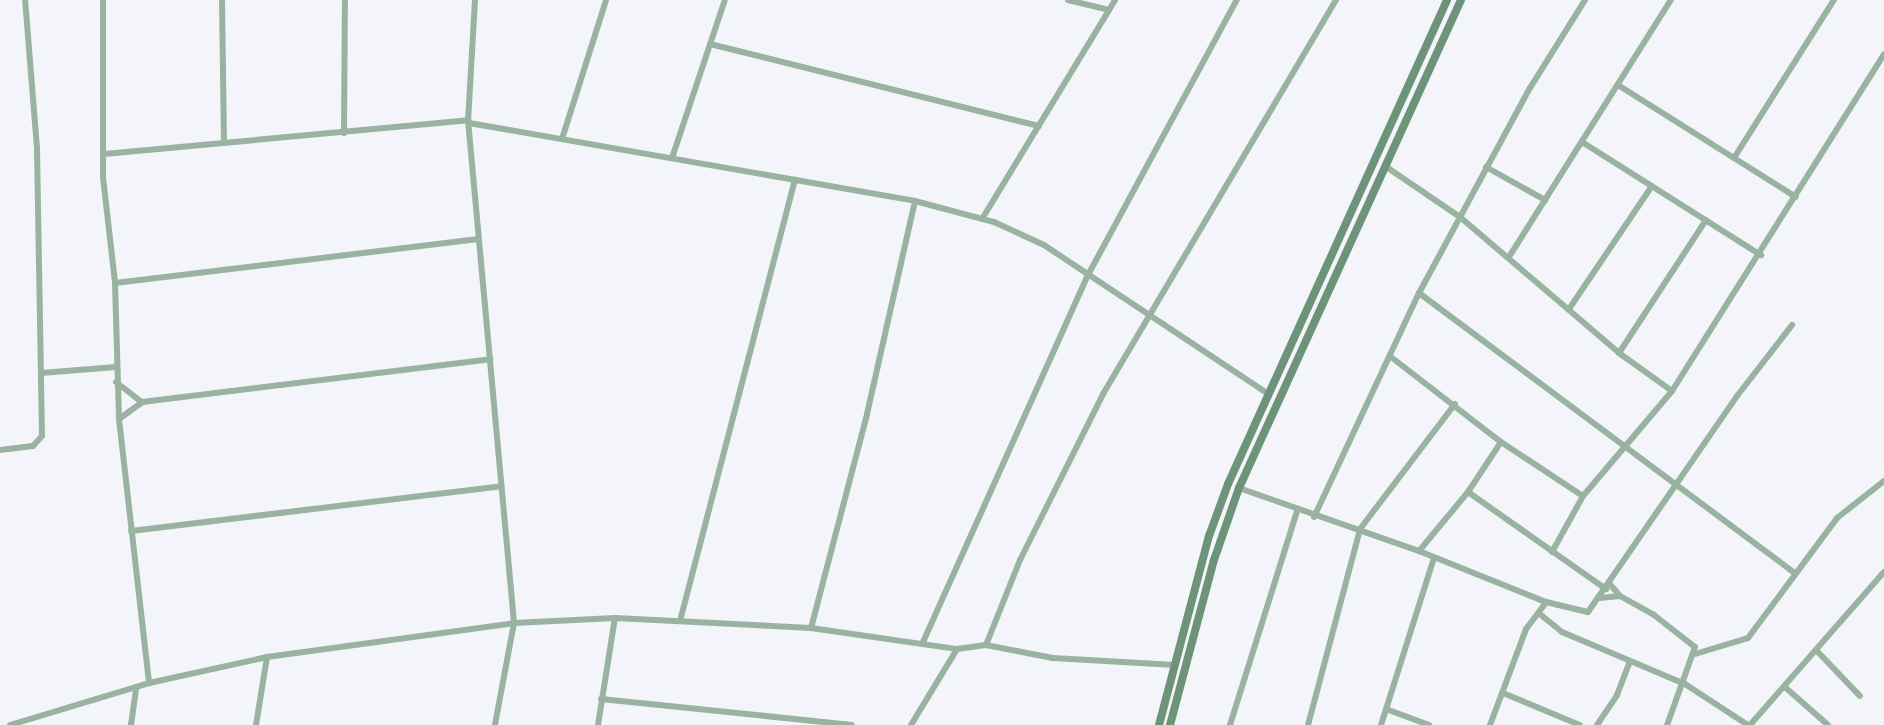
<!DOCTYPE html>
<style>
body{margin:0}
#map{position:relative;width:1884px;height:725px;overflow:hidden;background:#f3f5fa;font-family:Raleway,sans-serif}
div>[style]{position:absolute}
.minor>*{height:6px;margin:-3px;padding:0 3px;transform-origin:3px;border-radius:3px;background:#9ab3a0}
.secondary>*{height:8px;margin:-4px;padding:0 4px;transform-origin:4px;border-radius:4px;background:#6d9378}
span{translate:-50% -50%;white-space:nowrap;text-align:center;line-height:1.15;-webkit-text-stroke:6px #fff;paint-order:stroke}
</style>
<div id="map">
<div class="minor">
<i style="left:103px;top:0;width:177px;rotate:90deg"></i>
<i style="left:103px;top:177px;width:107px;rotate:83.5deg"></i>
<i style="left:115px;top:283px;width:136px;rotate:88.3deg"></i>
<i style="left:119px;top:419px;width:266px;rotate:83.5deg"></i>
<i style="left:222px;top:0;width:140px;rotate:89.2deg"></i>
<i style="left:475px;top:0;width:120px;rotate:93.3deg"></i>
<i style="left:468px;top:120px;width:505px;rotate:84.77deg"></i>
<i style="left:514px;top:623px;width:104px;rotate:100.6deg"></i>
<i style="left:1068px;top:0;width:42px;rotate:13.7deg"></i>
<i style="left:710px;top:44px;width:339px;rotate:14deg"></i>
<i style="left:1618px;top:85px;width:210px;rotate:32.2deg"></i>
<i style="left:469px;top:123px;width:453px;rotate:9.9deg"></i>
<i style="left:915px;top:201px;width:82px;rotate:14.9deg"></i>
<i style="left:994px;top:222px;width:55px;rotate:24.7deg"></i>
<i style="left:1044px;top:245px;width:269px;rotate:33.6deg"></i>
<i style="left:344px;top:133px;width:133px;rotate:-89.6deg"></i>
<i style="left:562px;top:139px;width:146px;rotate:-72.4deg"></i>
<i style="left:1582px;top:142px;width:212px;rotate:32.3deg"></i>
<i style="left:104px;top:154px;width:366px;rotate:-5.3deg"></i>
<i style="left:672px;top:158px;width:167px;rotate:-71.5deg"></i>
<i style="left:1734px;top:158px;width:187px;rotate:-57.7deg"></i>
<i style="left:1385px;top:166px;width:91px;rotate:34.2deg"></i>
<i style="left:1460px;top:217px;width:209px;rotate:40.5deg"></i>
<i style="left:1619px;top:353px;width:65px;rotate:35.6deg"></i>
<i style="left:1486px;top:167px;width:68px;rotate:29.2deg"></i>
<i style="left:982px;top:219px;width:256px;rotate:-58.7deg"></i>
<i style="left:1509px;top:257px;width:304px;rotate:-57.8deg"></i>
<i style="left:115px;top:283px;width:366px;rotate:-6.9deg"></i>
<i style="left:1419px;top:293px;width:469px;rotate:36.7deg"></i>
<i style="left:1569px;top:309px;width:148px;rotate:-56deg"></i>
<i style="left:1619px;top:353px;width:159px;rotate:-56.8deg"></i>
<i style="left:1391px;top:357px;width:139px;rotate:37.7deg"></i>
<i style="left:1501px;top:442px;width:98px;rotate:33.4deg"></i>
<i style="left:41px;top:373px;width:75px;rotate:-4.6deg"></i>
<i style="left:116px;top:382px;width:33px;rotate:38deg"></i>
<i style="left:119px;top:419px;width:29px;rotate:-36deg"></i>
<i style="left:142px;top:402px;width:351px;rotate:-7deg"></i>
<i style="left:0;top:450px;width:33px;rotate:-7deg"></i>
<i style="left:33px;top:446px;width:13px;rotate:-48deg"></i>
<i style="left:42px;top:436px;width:288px;rotate:-91deg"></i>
<i style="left:37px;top:148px;width:148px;rotate:-94.6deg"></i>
<i style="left:1239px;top:488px;width:191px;rotate:19.3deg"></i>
<i style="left:1419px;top:551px;width:137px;rotate:21.9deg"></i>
<i style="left:1546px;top:602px;width:43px;rotate:13.4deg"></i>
<i style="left:1588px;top:612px;width:262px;rotate:-55.4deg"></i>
<i style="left:1737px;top:396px;width:90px;rotate:-52.2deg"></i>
<i style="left:1468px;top:492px;width:169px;rotate:35.1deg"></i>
<i style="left:1314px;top:517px;width:247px;rotate:-64.9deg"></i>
<i style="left:1419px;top:293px;width:233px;rotate:-61.6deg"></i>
<i style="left:1530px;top:88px;width:104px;rotate:-58deg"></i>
<i style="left:131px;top:531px;width:373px;rotate:-6.9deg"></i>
<i style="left:1419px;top:551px;width:77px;rotate:-50.3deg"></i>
<i style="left:1468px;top:492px;width:60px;rotate:-56.6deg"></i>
<i style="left:1552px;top:552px;width:64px;rotate:-61deg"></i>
<i style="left:1583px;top:496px;width:138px;rotate:-49.7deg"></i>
<i style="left:1672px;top:391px;width:398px;rotate:-57.8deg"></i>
<i style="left:1609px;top:583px;width:17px;rotate:50deg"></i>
<i style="left:1620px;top:596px;width:39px;rotate:29deg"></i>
<i style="left:1654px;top:615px;width:52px;rotate:38deg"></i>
<i style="left:1695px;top:647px;width:83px;rotate:109.7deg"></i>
<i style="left:1600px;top:598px;width:20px;rotate:-6deg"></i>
<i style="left:1541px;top:615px;width:27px;rotate:39deg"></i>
<i style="left:1562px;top:632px;width:134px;rotate:22.9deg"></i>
<i style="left:1685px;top:684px;width:75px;rotate:33.1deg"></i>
<i style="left:680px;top:621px;width:456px;rotate:-75.4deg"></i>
<i style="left:811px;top:628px;width:221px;rotate:-75.3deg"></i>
<i style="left:867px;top:414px;width:218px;rotate:-77.3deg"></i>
<i style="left:923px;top:642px;width:402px;rotate:-65.8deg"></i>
<i style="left:1088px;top:275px;width:313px;rotate:-61.6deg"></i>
<i style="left:986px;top:645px;width:92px;rotate:-68.2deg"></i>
<i style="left:1020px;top:560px;width:186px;rotate:-63.4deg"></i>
<i style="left:1103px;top:394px;width:458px;rotate:-59.4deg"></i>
<i style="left:1817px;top:651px;width:62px;rotate:46.3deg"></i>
<i style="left:1695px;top:654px;width:55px;rotate:-16.8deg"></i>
<i style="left:1748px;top:638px;width:149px;rotate:-53.4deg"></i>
<i style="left:1837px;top:518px;width:60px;rotate:-38.2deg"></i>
<i style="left:1786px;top:688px;width:56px;rotate:41.4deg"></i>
<i style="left:1503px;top:693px;width:83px;rotate:22.6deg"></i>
<i style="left:601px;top:699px;width:252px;rotate:5.9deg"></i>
<i style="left:1386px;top:709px;width:46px;rotate:20.4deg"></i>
<i style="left:10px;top:725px;width:145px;rotate:-16.8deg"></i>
<i style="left:149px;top:683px;width:121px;rotate:-12.4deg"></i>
<i style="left:267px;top:657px;width:249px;rotate:-7.8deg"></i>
<i style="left:514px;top:623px;width:101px;rotate:-2.8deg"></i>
<i style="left:615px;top:618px;width:196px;rotate:2.9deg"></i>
<i style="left:811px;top:628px;width:148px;rotate:8.2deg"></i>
<i style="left:957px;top:649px;width:29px;rotate:-8deg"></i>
<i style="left:986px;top:645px;width:68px;rotate:11deg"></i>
<i style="left:1053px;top:658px;width:122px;rotate:3.3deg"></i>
<i style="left:131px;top:725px;width:36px;rotate:-82deg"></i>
<i style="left:256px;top:725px;width:69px;rotate:-80.8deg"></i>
<i style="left:598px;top:725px;width:108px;rotate:-81deg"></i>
<i style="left:911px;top:725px;width:89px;rotate:-58.8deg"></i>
<i style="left:1230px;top:725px;width:224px;rotate:-72.6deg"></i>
<i style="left:1308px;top:725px;width:203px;rotate:-75.1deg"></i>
<i style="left:1360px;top:529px;width:157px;rotate:-52.8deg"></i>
<i style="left:1381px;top:725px;width:175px;rotate:-72.4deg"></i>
<i style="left:1490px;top:725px;width:103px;rotate:-69.4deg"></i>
<i style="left:1526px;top:629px;width:34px;rotate:-53deg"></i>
<i style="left:1597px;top:725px;width:36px;rotate:-56deg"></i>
<i style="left:1617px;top:695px;width:36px;rotate:-69deg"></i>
<i style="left:1750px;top:725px;width:203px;rotate:-48.8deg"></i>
</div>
<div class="secondary">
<i style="left:1159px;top:725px;width:196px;rotate:-75.2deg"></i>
<i style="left:1209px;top:536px;width:55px;rotate:-69.9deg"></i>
<i style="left:1228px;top:484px;width:531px;rotate:-65.65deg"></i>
<i style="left:1170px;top:725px;width:171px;rotate:-75.1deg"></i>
<i style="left:1214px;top:560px;width:76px;rotate:-70.9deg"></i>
<i style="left:1239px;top:488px;width:536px;rotate:-65.54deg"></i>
</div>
</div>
